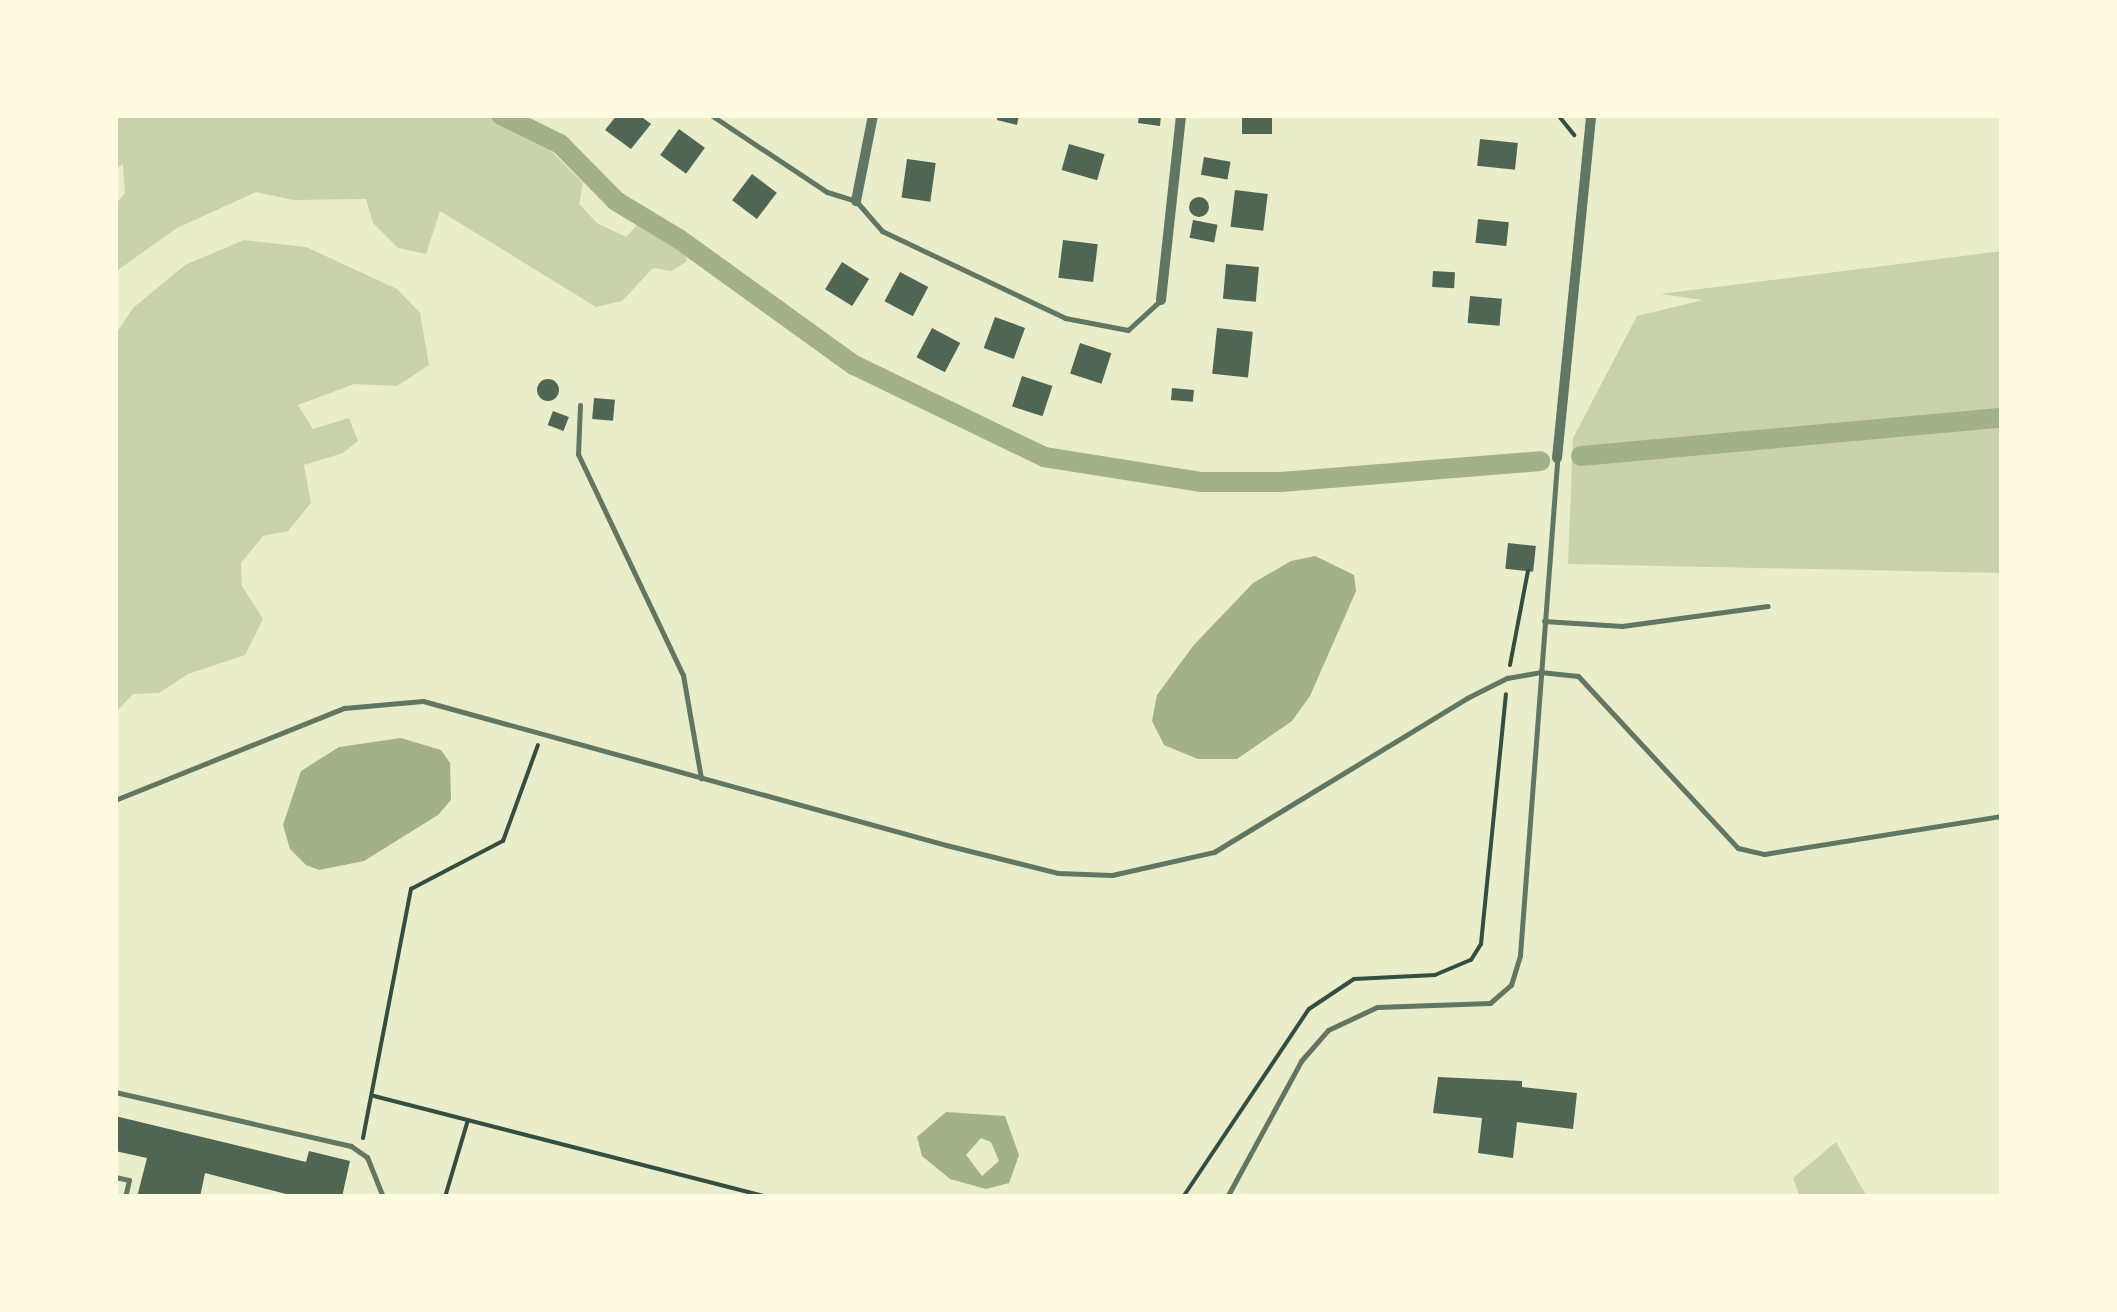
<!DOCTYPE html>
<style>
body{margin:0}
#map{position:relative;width:2117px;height:1312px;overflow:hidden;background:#e9edc9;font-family:"DejaVu Sans",sans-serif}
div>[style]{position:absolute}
.green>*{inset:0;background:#cad2ad}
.water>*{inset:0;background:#a3b18a}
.canal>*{height:20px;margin:-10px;padding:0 10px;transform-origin:10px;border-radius:10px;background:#a3b18a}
.building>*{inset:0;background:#4f6655;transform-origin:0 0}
.round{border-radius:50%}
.path>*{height:4px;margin:-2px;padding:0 2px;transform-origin:2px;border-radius:2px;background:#344e41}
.service>*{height:5px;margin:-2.5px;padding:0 2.5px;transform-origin:2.5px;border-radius:2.5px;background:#617663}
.minor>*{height:10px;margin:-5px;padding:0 5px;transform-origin:5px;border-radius:5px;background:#617663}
span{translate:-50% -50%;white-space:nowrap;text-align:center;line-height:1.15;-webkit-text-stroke:10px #fefae0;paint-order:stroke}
.frame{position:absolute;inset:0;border:118px solid #fefae0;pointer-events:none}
</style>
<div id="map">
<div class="green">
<i style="clip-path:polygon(115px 115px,492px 115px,545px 145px,583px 183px,579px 204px,597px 223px,626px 237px,640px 222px,651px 224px,682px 245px,687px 261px,672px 271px,653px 268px,622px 301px,596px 307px,440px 211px,426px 254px,398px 248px,373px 223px,366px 199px,293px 200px,256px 192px,177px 228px,115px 272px,115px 205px,125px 193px,123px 164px,115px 170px)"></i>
<i style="clip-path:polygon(244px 240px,306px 247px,397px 289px,420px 313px,429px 365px,397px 386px,354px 384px,298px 405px,313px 429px,349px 418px,358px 441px,343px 453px,304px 465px,311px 503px,288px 531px,263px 536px,241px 563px,242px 586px,263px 619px,245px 655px,188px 674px,159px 693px,133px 694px,115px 713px,115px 335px,133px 308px,185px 265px)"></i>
<i style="clip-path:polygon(2002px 251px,2002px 573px,1568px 564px,1573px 438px,1637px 316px,1703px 300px,1660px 294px)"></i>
<i style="clip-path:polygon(1836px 1142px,1867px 1197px,1800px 1197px,1793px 1178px)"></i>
</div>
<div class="water">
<i style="clip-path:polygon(1315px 556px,1354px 575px,1356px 591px,1310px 696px,1292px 721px,1237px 759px,1198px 759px,1164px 745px,1152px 721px,1157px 695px,1193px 646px,1253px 583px,1291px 561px)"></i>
<i style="clip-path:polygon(401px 738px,441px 750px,450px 763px,451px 800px,438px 815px,364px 861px,319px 870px,306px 865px,290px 849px,283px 825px,301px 771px,339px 747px)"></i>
<i style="clip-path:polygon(evenodd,946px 1112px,1005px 1116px,1019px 1155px,1009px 1183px,986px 1189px,950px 1179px,922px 1156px,917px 1137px,946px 1112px,981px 1138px,991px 1142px,999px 1161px,982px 1176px,966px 1155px,981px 1138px)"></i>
</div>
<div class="canal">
<i style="left:501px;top:115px;width:66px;rotate:26.2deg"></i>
<i style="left:560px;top:144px;width:80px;rotate:45.5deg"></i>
<i style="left:616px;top:201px;width:74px;rotate:31.1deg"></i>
<i style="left:679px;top:239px;width:216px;rotate:35.8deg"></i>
<i style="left:854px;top:365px;width:211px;rotate:25.8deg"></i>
<i style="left:1044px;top:457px;width:160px;rotate:9deg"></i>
<i style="left:1202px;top:482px;width:79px"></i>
<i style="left:1281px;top:482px;width:260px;rotate:-4.6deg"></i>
<i style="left:1581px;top:456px;width:423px;rotate:-5.2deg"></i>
</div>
<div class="building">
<i style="clip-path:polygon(617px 115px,639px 115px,651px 124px,631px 149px,605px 130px)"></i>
<i style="clip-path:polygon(998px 115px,1019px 115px,1017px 125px,997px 120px)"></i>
<i style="clip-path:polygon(1139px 115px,1161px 115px,1160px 126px,1138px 123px)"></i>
<i style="left:1242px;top:115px;width:30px;height:19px"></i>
<i style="left:679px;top:129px;width:32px;height:32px;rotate:36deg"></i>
<i style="left:1480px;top:139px;width:38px;height:27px;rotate:6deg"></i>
<i style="left:1069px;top:144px;width:37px;height:27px;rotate:16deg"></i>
<i style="left:1204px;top:157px;width:27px;height:18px;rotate:10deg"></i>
<i style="left:907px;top:159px;width:29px;height:39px;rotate:8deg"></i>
<i style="left:752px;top:174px;width:31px;height:33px;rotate:37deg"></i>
<i style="left:1235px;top:190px;width:33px;height:37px;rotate:7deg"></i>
<i class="round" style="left:1189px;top:197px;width:20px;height:20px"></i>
<i style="left:1478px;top:219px;width:31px;height:24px;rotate:6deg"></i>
<i style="left:1193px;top:220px;width:25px;height:18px;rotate:11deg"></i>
<i style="left:1063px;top:240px;width:35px;height:38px;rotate:7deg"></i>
<i style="left:842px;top:262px;width:32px;height:32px;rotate:32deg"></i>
<i style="left:1226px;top:264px;width:33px;height:35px;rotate:5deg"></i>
<i style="left:1433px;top:271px;width:22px;height:16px;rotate:3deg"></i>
<i style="left:900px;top:272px;width:32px;height:33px;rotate:28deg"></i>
<i style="left:1470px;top:296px;width:32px;height:27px;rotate:5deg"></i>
<i style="left:995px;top:317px;width:32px;height:33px;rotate:20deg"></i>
<i style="left:932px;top:328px;width:32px;height:33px;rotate:28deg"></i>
<i style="left:1217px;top:328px;width:36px;height:46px;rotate:6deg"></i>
<i style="left:1080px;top:343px;width:33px;height:32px;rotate:18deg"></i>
<i style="left:1022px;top:376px;width:32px;height:32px;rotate:18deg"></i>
<i class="round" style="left:537px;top:379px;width:22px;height:22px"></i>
<i style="left:1172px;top:388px;width:22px;height:12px;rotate:5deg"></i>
<i style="left:594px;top:398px;width:21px;height:21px;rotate:5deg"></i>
<i style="left:553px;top:411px;width:17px;height:15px;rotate:21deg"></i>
<i style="left:1508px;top:543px;width:28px;height:26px;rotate:6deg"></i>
<i style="clip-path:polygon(1438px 1077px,1522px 1081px,1522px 1087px,1577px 1093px,1573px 1129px,1517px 1122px,1513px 1158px,1478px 1153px,1482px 1118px,1433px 1113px)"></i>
<i style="clip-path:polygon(115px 1116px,306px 1162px,309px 1151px,350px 1161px,342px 1197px,298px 1197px,205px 1173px,200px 1197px,137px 1197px,147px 1158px,115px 1151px)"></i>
</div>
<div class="path">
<i style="left:1558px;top:115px;width:26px;rotate:51deg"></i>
<i style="left:1510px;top:665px;width:96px;rotate:-79.2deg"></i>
<i style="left:374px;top:1096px;width:405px;rotate:14.4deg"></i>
<i style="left:363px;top:1138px;width:254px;rotate:-79.1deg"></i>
<i style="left:411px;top:889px;width:104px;rotate:-27.6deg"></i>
<i style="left:503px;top:841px;width:102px;rotate:-70deg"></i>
<i style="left:445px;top:1197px;width:80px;rotate:-73.4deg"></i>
<i style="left:1183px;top:1197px;width:226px;rotate:-56.2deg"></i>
<i style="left:1309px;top:1009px;width:54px;rotate:-33.7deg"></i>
<i style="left:1354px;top:979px;width:81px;rotate:-2.8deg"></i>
<i style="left:1435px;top:975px;width:39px;rotate:-23deg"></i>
<i style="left:1471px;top:960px;width:19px;rotate:-58deg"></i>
<i style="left:1481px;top:944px;width:251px;rotate:-84.3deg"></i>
</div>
<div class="service">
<i style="left:711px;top:115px;width:139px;rotate:33.6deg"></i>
<i style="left:827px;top:192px;width:30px;rotate:17deg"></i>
<i style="left:856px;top:201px;width:40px;rotate:49deg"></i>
<i style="left:882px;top:231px;width:203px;rotate:25.4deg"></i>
<i style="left:1065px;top:318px;width:64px;rotate:10.8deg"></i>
<i style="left:1128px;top:330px;width:45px;rotate:-42.3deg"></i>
<i style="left:580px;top:405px;width:49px;rotate:92.3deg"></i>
<i style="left:578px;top:454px;width:245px;rotate:64.6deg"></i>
<i style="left:683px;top:675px;width:105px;rotate:80.1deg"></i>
<i style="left:1544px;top:621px;width:78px;rotate:3.7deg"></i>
<i style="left:1622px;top:626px;width:147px;rotate:-7.8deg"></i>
<i style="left:115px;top:800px;width:247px;rotate:-21.9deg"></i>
<i style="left:344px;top:708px;width:79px;rotate:-5.1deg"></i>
<i style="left:423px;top:701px;width:542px;rotate:15.39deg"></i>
<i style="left:946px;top:845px;width:115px;rotate:14deg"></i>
<i style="left:1058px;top:873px;width:54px;rotate:2.1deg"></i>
<i style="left:1112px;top:875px;width:105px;rotate:-12.7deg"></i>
<i style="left:1214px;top:852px;width:296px;rotate:-31.3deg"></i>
<i style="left:1467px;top:698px;width:45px;rotate:-26.6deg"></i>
<i style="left:1507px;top:678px;width:34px;rotate:-10deg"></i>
<i style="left:1540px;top:672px;width:38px;rotate:6deg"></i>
<i style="left:1578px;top:676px;width:235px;rotate:47.1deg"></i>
<i style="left:1738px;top:848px;width:27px;rotate:13deg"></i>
<i style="left:1764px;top:854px;width:241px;rotate:-9.1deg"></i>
<i style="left:115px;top:1092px;width:242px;rotate:12.9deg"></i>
<i style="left:351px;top:1146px;width:19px;rotate:35deg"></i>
<i style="left:367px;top:1157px;width:43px;rotate:68.2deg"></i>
<i style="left:115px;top:1177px;width:14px;rotate:12deg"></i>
<i style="left:129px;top:1180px;width:17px;rotate:103deg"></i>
<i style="left:1227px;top:1197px;width:155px;rotate:-61.4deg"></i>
<i style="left:1301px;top:1061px;width:41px;rotate:-48.9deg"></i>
<i style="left:1328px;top:1030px;width:54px;rotate:-25.1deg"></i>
<i style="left:1377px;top:1007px;width:113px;rotate:-2deg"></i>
<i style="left:1490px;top:1003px;width:28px;rotate:-41deg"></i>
<i style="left:1511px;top:985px;width:31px;rotate:-73deg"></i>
<i style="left:1520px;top:955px;width:498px;rotate:-85.7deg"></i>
</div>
<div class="minor">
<i style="left:856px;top:201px;width:88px;rotate:-78.8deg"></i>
<i style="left:1161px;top:300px;width:186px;rotate:-83.8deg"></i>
<i style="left:1557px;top:458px;width:345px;rotate:-84.3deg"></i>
</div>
<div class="frame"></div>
</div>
